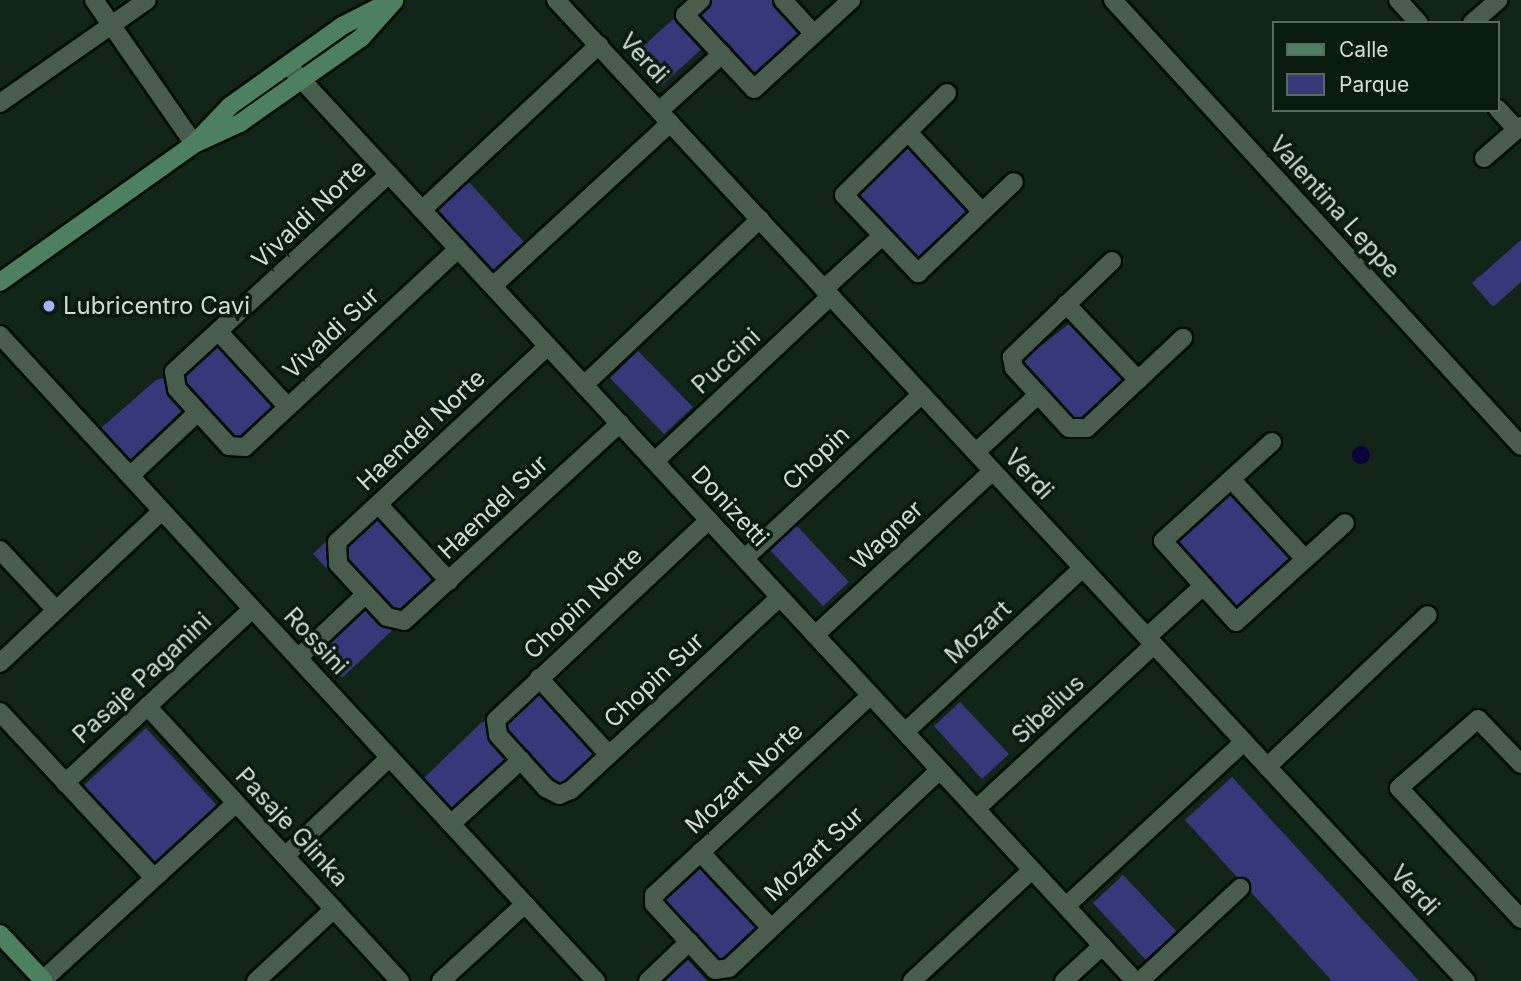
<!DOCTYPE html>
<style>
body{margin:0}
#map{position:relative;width:1521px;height:981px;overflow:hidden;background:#112518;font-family:Inter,sans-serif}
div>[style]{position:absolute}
.green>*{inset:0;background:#363979}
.water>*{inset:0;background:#0c033c}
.round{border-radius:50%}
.roads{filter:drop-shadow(2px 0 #000d04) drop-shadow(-2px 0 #000d04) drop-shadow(0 2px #000d04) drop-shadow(0 -2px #000d04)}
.minor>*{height:18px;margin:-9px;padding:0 9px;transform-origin:9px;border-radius:9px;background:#485d4e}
.secondary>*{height:18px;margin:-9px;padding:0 9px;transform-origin:9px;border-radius:9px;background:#4d8060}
.dots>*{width:19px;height:19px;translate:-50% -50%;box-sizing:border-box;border:4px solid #071b0f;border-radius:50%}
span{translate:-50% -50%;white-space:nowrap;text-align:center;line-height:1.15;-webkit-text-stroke:7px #071b0f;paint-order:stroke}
.street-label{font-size:24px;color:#d1ddd4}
.poi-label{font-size:24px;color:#d1ddd4}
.left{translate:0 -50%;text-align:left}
.legend{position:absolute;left:1272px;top:21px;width:228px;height:91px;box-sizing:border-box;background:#071b0f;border:2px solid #58695e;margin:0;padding:9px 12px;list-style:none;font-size:21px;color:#d1ddd4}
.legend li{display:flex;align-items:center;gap:14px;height:35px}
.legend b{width:35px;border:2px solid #58695e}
</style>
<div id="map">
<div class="green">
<div style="clip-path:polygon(711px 0,774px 0,806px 34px,756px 81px,695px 16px)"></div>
<div style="clip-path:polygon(678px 15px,706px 45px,662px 85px,634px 54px)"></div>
<div style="clip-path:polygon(909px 143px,973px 212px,918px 263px,854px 194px)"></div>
<div style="clip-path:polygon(467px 180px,524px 242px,493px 271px,435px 209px)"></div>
<div style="clip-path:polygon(1521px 240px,1521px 282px,1493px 307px,1472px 283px)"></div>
<div style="clip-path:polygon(1070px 323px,1124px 381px,1082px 424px,1073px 423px,1024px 369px,1024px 359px)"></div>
<div style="clip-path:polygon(214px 340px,277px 405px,239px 447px,197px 403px,132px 464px,100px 429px,156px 380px,181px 373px)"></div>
<div style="clip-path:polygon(638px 351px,693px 407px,664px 434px,610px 378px)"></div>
<div style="clip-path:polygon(1231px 490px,1293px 561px,1237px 610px,1175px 539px)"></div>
<div style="clip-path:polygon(364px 505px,440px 585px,342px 678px,303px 637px,350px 593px,313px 554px)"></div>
<div style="clip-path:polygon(797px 526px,849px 582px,823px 606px,770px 550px)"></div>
<div style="clip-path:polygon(536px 689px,602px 755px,565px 788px,553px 787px,520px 752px,453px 816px,423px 779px,482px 722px,502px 720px)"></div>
<div style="clip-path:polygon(960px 702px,1009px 754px,982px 779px,934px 726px)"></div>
<div style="clip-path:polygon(146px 728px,221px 810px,156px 869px,81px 788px)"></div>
<div style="clip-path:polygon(1232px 777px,1419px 981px,1332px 981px,1185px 820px)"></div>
<div style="clip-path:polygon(701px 864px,760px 926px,719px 962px,660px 900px)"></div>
<div style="clip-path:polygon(1123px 875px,1177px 932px,1146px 960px,1093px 903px)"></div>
<div style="clip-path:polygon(688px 960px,707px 981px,664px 981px)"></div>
</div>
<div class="water">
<div class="round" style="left:1352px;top:446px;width:18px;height:18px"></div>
</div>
<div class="roads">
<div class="minor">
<div style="left:94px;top:0;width:175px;rotate:55.2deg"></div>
<div style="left:556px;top:0;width:1338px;rotate:47.15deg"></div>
<div style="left:701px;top:0;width:22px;rotate:137deg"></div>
<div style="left:685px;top:15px;width:101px;rotate:47deg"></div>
<div style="left:754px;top:89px;width:132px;rotate:-42.5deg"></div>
<div style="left:783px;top:0;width:46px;rotate:47.6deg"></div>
<div style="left:1113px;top:0;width:604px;rotate:47.55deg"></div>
<div style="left:1398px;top:0;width:31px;rotate:48deg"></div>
<div style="left:1472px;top:23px;width:35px;rotate:-41deg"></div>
<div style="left:288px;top:65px;width:1248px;rotate:47.24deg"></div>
<div style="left:947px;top:93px;width:145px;rotate:135.3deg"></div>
<div style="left:844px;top:195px;width:108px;rotate:46.5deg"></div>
<div style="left:918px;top:273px;width:132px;rotate:-43.5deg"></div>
<div style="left:0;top:103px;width:179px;rotate:-35deg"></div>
<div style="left:1498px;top:109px;width:28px;rotate:48deg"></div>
<div style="left:659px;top:111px;width:85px;rotate:-42.1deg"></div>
<div style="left:908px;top:132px;width:109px;rotate:47.2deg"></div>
<div style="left:1484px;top:158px;width:49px;rotate:-40.9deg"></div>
<div style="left:389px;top:174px;width:292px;rotate:137.4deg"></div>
<div style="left:174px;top:372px;width:17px;rotate:80deg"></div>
<div style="left:177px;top:389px;width:77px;rotate:47.6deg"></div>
<div style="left:229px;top:446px;width:16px;rotate:4deg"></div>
<div style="left:245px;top:447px;width:291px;rotate:-42.9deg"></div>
<div style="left:422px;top:210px;width:242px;rotate:-43deg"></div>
<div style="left:1112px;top:261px;width:139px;rotate:136.2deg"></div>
<div style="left:1012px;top:357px;width:11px;rotate:80deg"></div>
<div style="left:1014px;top:368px;width:81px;rotate:47.5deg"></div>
<div style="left:1069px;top:428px;width:18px"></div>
<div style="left:1087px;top:428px;width:132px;rotate:-43.2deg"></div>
<div style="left:493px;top:286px;width:241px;rotate:-42.6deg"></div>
<div style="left:824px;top:289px;width:79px;rotate:-42.4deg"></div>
<div style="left:1066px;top:304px;width:105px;rotate:46.5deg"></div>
<div style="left:218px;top:331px;width:103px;rotate:47.4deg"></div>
<div style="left:0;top:335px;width:879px;rotate:47.31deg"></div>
<div style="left:548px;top:346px;width:288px;rotate:137.1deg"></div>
<div style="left:337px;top:542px;width:22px;rotate:87deg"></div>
<div style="left:338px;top:564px;width:72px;rotate:47.2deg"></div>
<div style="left:387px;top:617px;width:17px;rotate:13deg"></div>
<div style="left:404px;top:621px;width:293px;rotate:-42.5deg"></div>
<div style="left:584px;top:385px;width:242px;rotate:-43.3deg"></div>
<div style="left:1272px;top:442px;width:147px;rotate:137.8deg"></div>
<div style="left:1163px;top:541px;width:109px;rotate:48deg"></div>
<div style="left:1236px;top:622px;width:147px;rotate:-42.2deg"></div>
<div style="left:976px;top:452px;width:84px;rotate:-42.6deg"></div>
<div style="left:655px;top:461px;width:241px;rotate:-43.2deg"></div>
<div style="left:130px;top:476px;width:93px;rotate:-43.3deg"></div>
<div style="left:1231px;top:479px;width:109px;rotate:47.2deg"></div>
<div style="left:378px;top:504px;width:105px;rotate:47.3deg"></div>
<div style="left:709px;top:520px;width:292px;rotate:136.8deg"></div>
<div style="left:496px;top:720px;width:15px;rotate:82deg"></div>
<div style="left:498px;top:735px;width:72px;rotate:47.8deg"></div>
<div style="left:546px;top:788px;width:15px;rotate:28deg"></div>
<div style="left:559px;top:795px;width:13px;rotate:-23deg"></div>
<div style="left:571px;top:790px;width:284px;rotate:-42.7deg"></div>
<div style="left:0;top:550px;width:82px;rotate:47deg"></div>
<div style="left:745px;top:558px;width:241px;rotate:-42.8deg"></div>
<div style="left:815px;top:635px;width:242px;rotate:-42.7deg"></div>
<div style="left:1147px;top:637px;width:76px;rotate:-42.3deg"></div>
<div style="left:298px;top:658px;width:93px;rotate:-43.3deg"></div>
<div style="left:0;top:663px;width:222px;rotate:-43.2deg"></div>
<div style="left:539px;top:678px;width:104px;rotate:47.7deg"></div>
<div style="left:871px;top:695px;width:295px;rotate:137.3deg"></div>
<div style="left:654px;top:895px;width:9px;rotate:90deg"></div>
<div style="left:654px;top:904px;width:52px;rotate:47.4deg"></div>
<div style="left:689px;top:942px;width:38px;rotate:47deg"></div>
<div style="left:715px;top:970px;width:14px;rotate:-8deg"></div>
<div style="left:729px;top:968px;width:289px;rotate:-43.2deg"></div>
<div style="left:147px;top:706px;width:374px;rotate:47.4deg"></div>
<div style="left:0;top:712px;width:226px;rotate:47.1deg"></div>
<div style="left:905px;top:732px;width:242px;rotate:-42.7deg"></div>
<div style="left:1521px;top:764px;width:62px;rotate:-133.7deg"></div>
<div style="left:1478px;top:719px;width:105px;rotate:138.9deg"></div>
<div style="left:1399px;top:788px;width:179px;rotate:47deg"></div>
<div style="left:1267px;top:767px;width:221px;rotate:-43.4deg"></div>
<div style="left:65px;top:783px;width:255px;rotate:-42.9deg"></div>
<div style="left:976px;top:809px;width:242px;rotate:-42.7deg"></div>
<div style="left:451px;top:824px;width:95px;rotate:-42.4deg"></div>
<div style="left:700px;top:852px;width:104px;rotate:46.9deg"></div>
<div style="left:285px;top:856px;width:143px;rotate:-43.3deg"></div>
<div style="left:1066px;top:906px;width:242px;rotate:-42.7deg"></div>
<div style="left:43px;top:980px;width:262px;rotate:-42.5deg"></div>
<div style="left:256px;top:981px;width:106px;rotate:-42.7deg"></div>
<div style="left:441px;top:981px;width:114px;rotate:-42.5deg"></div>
<div style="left:648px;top:981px;width:57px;rotate:-43.6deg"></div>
<div style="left:912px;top:981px;width:163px;rotate:-42.8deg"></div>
<div style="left:1064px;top:981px;width:52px;rotate:-42.6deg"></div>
<div style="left:1140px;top:981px;width:137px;rotate:-42.9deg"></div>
</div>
<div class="secondary">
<div style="left:194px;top:144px;width:51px;rotate:-24.5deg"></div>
<div style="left:240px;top:123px;width:148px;rotate:-35.1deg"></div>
<div style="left:361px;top:38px;width:50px;rotate:-48.3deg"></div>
<div style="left:0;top:282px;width:238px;rotate:-35.4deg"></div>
<div style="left:194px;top:144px;width:52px;rotate:-46.5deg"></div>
<div style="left:230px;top:106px;width:138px;rotate:-35.5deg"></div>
<div style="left:342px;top:26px;width:57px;rotate:-27deg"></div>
<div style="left:0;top:934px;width:64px;rotate:46.9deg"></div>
</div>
</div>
<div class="dots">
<div style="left:49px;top:306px;background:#a6b1fc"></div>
</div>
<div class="street-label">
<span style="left:644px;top:58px;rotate:47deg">Verdi</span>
<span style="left:1335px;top:207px;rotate:48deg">Valentina Leppe</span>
<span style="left:309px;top:214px;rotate:-43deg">Vivaldi Norte</span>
<span style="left:331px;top:333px;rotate:-43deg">Vivaldi Sur</span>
<span style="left:726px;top:361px;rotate:-43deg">Puccini</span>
<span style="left:421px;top:430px;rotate:-43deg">Haendel Norte</span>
<span style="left:816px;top:458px;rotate:-43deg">Chopin</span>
<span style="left:1029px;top:474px;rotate:47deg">Verdi</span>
<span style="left:730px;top:506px;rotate:47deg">Donizetti</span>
<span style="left:493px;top:507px;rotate:-43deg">Haendel Sur</span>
<span style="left:887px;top:535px;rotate:-43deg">Wagner</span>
<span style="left:583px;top:603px;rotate:-43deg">Chopin Norte</span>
<span style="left:978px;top:632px;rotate:-43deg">Mozart</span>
<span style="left:316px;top:641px;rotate:47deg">Rossini</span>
<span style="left:142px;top:678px;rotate:-43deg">Pasaje Paganini</span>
<span style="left:654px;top:680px;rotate:-43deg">Chopin Sur</span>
<span style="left:1048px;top:709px;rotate:-43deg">Sibelius</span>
<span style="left:744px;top:778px;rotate:-43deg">Mozart Norte</span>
<span style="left:292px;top:827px;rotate:47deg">Pasaje Glinka</span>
<span style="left:814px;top:854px;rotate:-43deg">Mozart Sur</span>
<span style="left:1415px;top:890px;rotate:47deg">Verdi</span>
</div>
<div class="poi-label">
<span class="left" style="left:63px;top:306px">Lubricentro Cavi</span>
</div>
<ul class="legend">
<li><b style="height:9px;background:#4d8060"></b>Calle</li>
<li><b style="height:19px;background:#363979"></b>Parque</li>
</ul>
</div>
